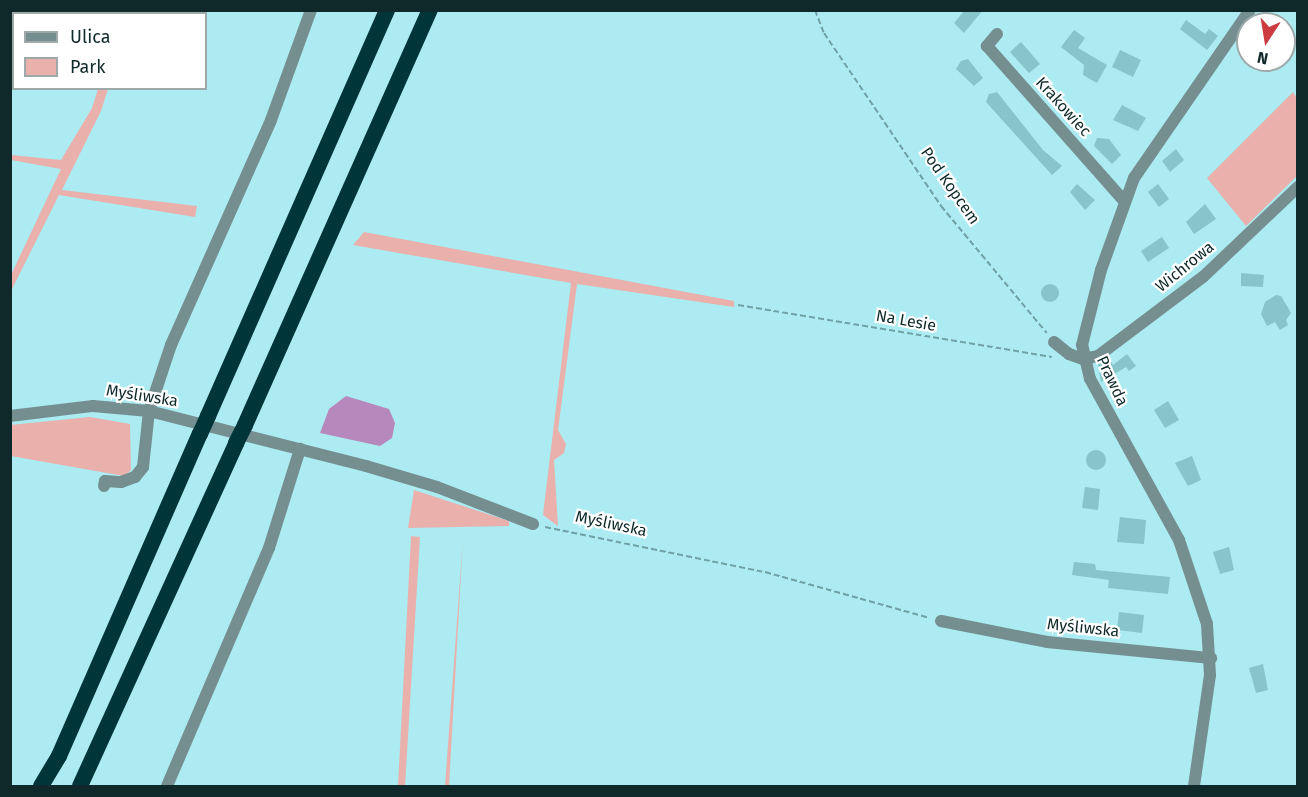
<!DOCTYPE html>
<meta charset="utf-8">
<style>
body{margin:0}
#map{position:relative;width:1308px;height:797px;overflow:hidden;background:#abebf1;font-family:"Fira Sans",sans-serif}
div>[style]{position:absolute}
.green>*{inset:0;background:#e9b0ac}
.water>*{inset:0;background:#b688bb}
.building>*{inset:0;background:#86c5ca}
.round{border-radius:50%}
.path>*{height:2px;margin-top:-1px;transform-origin:0;background:repeating-linear-gradient(90deg,#6fa1a5 0 6px,transparent 0 9px)}
.minor>*{height:12px;margin:-6px;padding:0 6px;transform-origin:6px;border-radius:6px;background:#758f91}
.highway>*{height:16px;margin:-8px;padding:0 8px;transform-origin:8px;border-radius:8px;background:#003539}
.highway-bridge>*{height:16px;margin:-8px;padding:0 8px;transform-origin:8px;border-radius:8px;background:#003539}
span{translate:-50% -50%;white-space:nowrap;text-align:center;line-height:1.15;-webkit-text-stroke:4.5px #fff;paint-order:stroke}
.street-label{font-size:16px;color:#0f292b}
.frame{position:absolute;inset:0;border:12px solid #0f292b;pointer-events:none}
.legend{position:absolute;left:12px;top:12px;width:195px;height:78px;box-sizing:border-box;background:#fff;border:2px solid #9fa9aa;margin:0;padding:8px 10px;list-style:none;font-size:18px;color:#0f292b}
.legend li{display:flex;align-items:center;gap:12px;height:30px}
.legend b{width:30px;border:2px solid #9fa9aa}
.north{position:absolute;left:1236px;top:12px;width:60px;height:60px;box-sizing:border-box;background:#fff;border:2px solid #9fa9aa;border-radius:50%;rotate:192deg;font-size:16px;font-weight:700;line-height:24px;text-align:center;color:#0f292b}
.north::after{content:'';display:block;margin:auto;width:21px;height:27px;background:#cb3b40;clip-path:polygon(50% 0,100% 100%,50% 72%,0 100%)}
</style>
<div id="map">
<div class="green">
<div style="clip-path:polygon(98px 89px,108px 89px,101px 111px,62px 190px,197px 206px,195px 217px,59px 195px,11px 291px,11px 275px,61px 169px,11px 160px,11px 155px,61px 160px,92px 108px)"></div>
<div style="clip-path:polygon(1293px 92px,1297px 98px,1297px 176px,1246px 226px,1207px 178px)"></div>
<div style="clip-path:polygon(364px 232px,734px 301px,734px 307px,577px 284px,558px 430px,566px 444px,564px 453px,554px 460px,558px 526px,543px 515px,571px 283px,353px 245px)"></div>
<div style="clip-path:polygon(90px 417px,130px 424px,131px 470px,124px 476px,11px 456px,10px 425px)"></div>
<div style="clip-path:polygon(414px 490px,509px 521px,509px 526px,408px 528px)"></div>
<div style="clip-path:polygon(411px 536px,420px 537px,405px 786px,398px 786px)"></div>
<div style="clip-path:polygon(463px 538px,449px 786px,445px 786px)"></div>
</div>
<div class="water">
<div style="clip-path:polygon(346px 396px,389px 409px,395px 423px,392px 438px,380px 446px,320px 433px,329px 409px)"></div>
</div>
<div class="building">
<div style="clip-path:polygon(965px 10px,983px 10px,964px 33px,954px 23px)"></div>
<div style="clip-path:polygon(1186px 20px,1205px 34px,1209px 29px,1218px 36px,1207px 50px,1180px 29px)"></div>
<div style="clip-path:polygon(1074px 30px,1085px 38px,1078px 48px,1107px 65px,1097px 83px,1083px 75px,1084px 65px,1061px 47px)"></div>
<div style="clip-path:polygon(1021px 42px,1040px 64px,1029px 73px,1010px 52px)"></div>
<div style="clip-path:polygon(1120px 50px,1141px 60px,1133px 77px,1112px 67px)"></div>
<div style="clip-path:polygon(968px 59px,983px 78px,974px 86px,956px 69px,961px 61px)"></div>
<div style="clip-path:polygon(997px 92px,1043px 150px,1062px 166px,1052px 175px,986px 102px,989px 94px)"></div>
<div style="clip-path:polygon(1122px 105px,1146px 118px,1138px 131px,1113px 120px)"></div>
<div style="clip-path:polygon(1097px 138px,1109px 139px,1121px 155px,1112px 164px,1094px 146px)"></div>
<div style="clip-path:polygon(1176px 149px,1184px 160px,1170px 172px,1162px 161px)"></div>
<div style="clip-path:polygon(1077px 184px,1095px 200px,1085px 210px,1070px 192px)"></div>
<div style="clip-path:polygon(1158px 184px,1169px 199px,1159px 207px,1148px 192px)"></div>
<div style="clip-path:polygon(1205px 204px,1216px 219px,1194px 234px,1186px 222px)"></div>
<div style="clip-path:polygon(1162px 237px,1169px 248px,1148px 262px,1141px 251px)"></div>
<div style="clip-path:polygon(1241px 273px,1264px 275px,1263px 287px,1241px 286px)"></div>
<div class="round" style="left:1041px;top:284px;width:18px;height:18px"></div>
<div style="clip-path:polygon(1276px 295px,1281px 296px,1291px 313px,1286px 320px,1288px 325px,1280px 330px,1275px 322px,1267px 326px,1261px 314px,1265px 302px)"></div>
<div style="clip-path:polygon(1127px 354px,1136px 366px,1129px 371px,1126px 367px,1101px 382px,1098px 364px,1109px 358px,1113px 365px)"></div>
<div style="clip-path:polygon(1168px 401px,1179px 420px,1165px 428px,1154px 410px)"></div>
<div class="round" style="left:1086px;top:450px;width:20px;height:20px"></div>
<div style="clip-path:polygon(1192px 456px,1201px 480px,1188px 486px,1175px 463px)"></div>
<div style="clip-path:polygon(1085px 487px,1100px 489px,1098px 510px,1082px 508px)"></div>
<div style="clip-path:polygon(1120px 517px,1146px 520px,1144px 544px,1117px 542px)"></div>
<div style="clip-path:polygon(1229px 547px,1234px 570px,1220px 574px,1213px 552px)"></div>
<div style="clip-path:polygon(1074px 562px,1095px 564px,1096px 570px,1170px 577px,1168px 594px,1108px 588px,1109px 580px,1072px 575px)"></div>
<div style="clip-path:polygon(1119px 612px,1144px 615px,1142px 633px,1117px 630px)"></div>
<div style="clip-path:polygon(1263px 664px,1268px 690px,1256px 693px,1249px 668px)"></div>
</div>
<div class="path">
<div style="left:815px;top:10px;width:25px;rotate:69deg"></div>
<div style="left:824px;top:33px;width:209px;rotate:55.9deg"></div>
<div style="left:941px;top:206px;width:165px;rotate:50.2deg"></div>
<div style="left:738px;top:305px;width:318px;rotate:9.4deg"></div>
<div style="left:545px;top:527px;width:225px;rotate:11.6deg"></div>
<div style="left:765px;top:572px;width:171px;rotate:15.6deg"></div>
</div>
<div class="minor">
<div style="left:997px;top:34px;width:16px;rotate:130deg"></div>
<div style="left:987px;top:46px;width:207px;rotate:48.5deg"></div>
<div style="left:1054px;top:342px;width:19px;rotate:39deg"></div>
<div style="left:1069px;top:354px;width:15px;rotate:20deg"></div>
<div style="left:1083px;top:359px;width:15px;rotate:-11deg"></div>
<div style="left:1098px;top:356px;width:131px;rotate:-37deg"></div>
<div style="left:1203px;top:277px;width:131px;rotate:-43.5deg"></div>
<div style="left:10px;top:416px;width:84px;rotate:-6.9deg"></div>
<div style="left:93px;top:406px;width:56px;rotate:5.1deg"></div>
<div style="left:149px;top:411px;width:224px;rotate:14.2deg"></div>
<div style="left:366px;top:466px;width:74px;rotate:16.5deg"></div>
<div style="left:437px;top:487px;width:103px;rotate:21.1deg"></div>
<div style="left:104px;top:486px;width:5px;rotate:-79deg"></div>
<div style="left:105px;top:481px;width:16px;rotate:4deg"></div>
<div style="left:121px;top:482px;width:15px;rotate:-20deg"></div>
<div style="left:135px;top:477px;width:13px;rotate:-51deg"></div>
<div style="left:143px;top:467px;width:56px;rotate:-83.9deg"></div>
<div style="left:149px;top:411px;width:70px;rotate:-71.6deg"></div>
<div style="left:171px;top:345px;width:246px;rotate:-66deg"></div>
<div style="left:271px;top:120px;width:117px;rotate:-70deg"></div>
<div style="left:941px;top:621px;width:108px;rotate:11.2deg"></div>
<div style="left:1047px;top:642px;width:165px;rotate:5.6deg"></div>
<div style="left:167px;top:786px;width:259px;rotate:-66.8deg"></div>
<div style="left:269px;top:548px;width:104px;rotate:-72.6deg"></div>
<div style="left:1194px;top:786px;width:112px;rotate:-81.8deg"></div>
<div style="left:1210px;top:675px;width:51px;rotate:-93.4deg"></div>
<div style="left:1207px;top:624px;width:89px;rotate:-108.4deg"></div>
<div style="left:1179px;top:540px;width:184px;rotate:-118.9deg"></div>
<div style="left:1090px;top:379px;width:35px;rotate:-103deg"></div>
<div style="left:1082px;top:345px;width:77px;rotate:-75.8deg"></div>
<div style="left:1101px;top:270px;width:98px;rotate:-70.3deg"></div>
<div style="left:1134px;top:178px;width:204px;rotate:-55.4deg"></div>
</div>
<div class="highway">
<div style="left:208px;top:416px;width:444px;rotate:-66.2deg"></div>
<div style="left:245px;top:425px;width:454px;rotate:-66deg"></div>
<div style="left:41px;top:786px;width:35px;rotate:-59deg"></div>
<div style="left:59px;top:756px;width:352px;rotate:-66.4deg"></div>
<div style="left:80px;top:786px;width:377px;rotate:-65.5deg"></div>
</div>
<div class="highway-bridge">
<div style="left:200px;top:434px;width:20px;rotate:-66deg"></div>
<div style="left:236px;top:443px;width:20px;rotate:-63deg"></div>
</div>
<div class="street-label">
<span style="left:1063px;top:107px;rotate:48deg">Krakowiec</span>
<span style="left:950px;top:186px;rotate:55deg">Pod Kopcem</span>
<span style="left:1185px;top:267px;rotate:-39deg">Wichrowa</span>
<span style="left:906px;top:321px;rotate:10deg">Na Lesie</span>
<span style="left:1112px;top:381px;rotate:65deg">Prawda</span>
<span style="left:142px;top:396px;rotate:9deg">Myśliwska</span>
<span style="left:611px;top:524px;rotate:12deg">Myśliwska</span>
<span style="left:1083px;top:628px;rotate:6deg">Myśliwska</span>
</div>
<div class="frame"></div>
<ul class="legend">
<li><b style="height:8px;background:#758f91"></b>Ulica</li>
<li><b style="height:16px;background:#e9b0ac"></b>Park</li>
</ul>
<div class="north">N</div>
</div>
